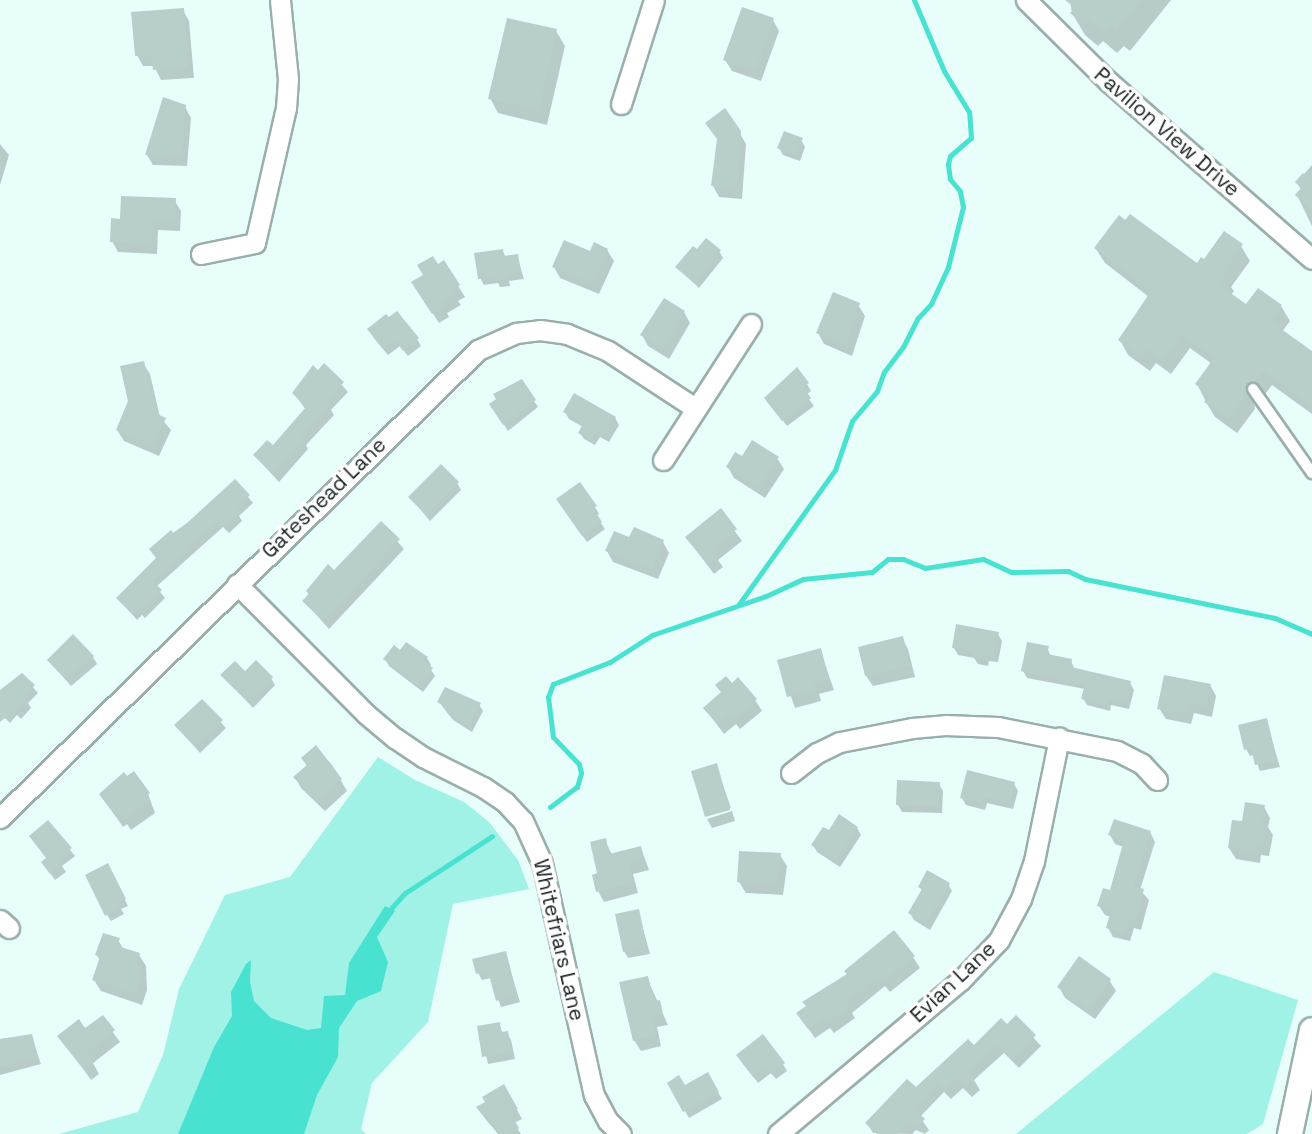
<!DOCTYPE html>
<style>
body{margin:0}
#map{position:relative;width:1312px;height:1134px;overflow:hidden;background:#e8fefa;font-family:"Space Grotesk",sans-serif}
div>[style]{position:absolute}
.green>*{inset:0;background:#9ff2e5}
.water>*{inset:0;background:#49e2d0}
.shadow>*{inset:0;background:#0003}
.stream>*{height:5px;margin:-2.5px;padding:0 2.5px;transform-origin:2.5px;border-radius:2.5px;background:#49e2d0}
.building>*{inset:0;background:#b8ceca}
.roads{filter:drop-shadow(2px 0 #9aafab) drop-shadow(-2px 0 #9aafab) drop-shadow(0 2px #9aafab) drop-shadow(0 -2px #9aafab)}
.service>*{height:10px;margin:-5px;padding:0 5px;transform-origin:5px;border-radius:5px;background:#fff}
.minor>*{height:19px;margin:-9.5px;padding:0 9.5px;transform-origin:9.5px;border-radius:9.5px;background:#fff}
.tertiary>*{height:24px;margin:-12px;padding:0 12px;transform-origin:12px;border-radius:12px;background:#fff}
span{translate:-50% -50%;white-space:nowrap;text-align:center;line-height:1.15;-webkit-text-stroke:7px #fff;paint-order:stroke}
.street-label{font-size:21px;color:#1a2221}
</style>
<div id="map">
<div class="green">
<div style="clip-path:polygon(378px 757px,415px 780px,464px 802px,489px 822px,518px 860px,529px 889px,453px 904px,428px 1022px,372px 1083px,361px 1129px,366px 1134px,59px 1134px,138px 1112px,163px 1055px,179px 989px,225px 895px,290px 877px)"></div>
<div style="clip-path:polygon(1214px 972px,1298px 1000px,1263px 1124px,1247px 1134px,1016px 1134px)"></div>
</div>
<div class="water">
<div style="clip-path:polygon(385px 906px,395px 911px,377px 937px,388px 962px,381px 991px,357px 1001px,339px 1028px,338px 1057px,317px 1095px,304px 1134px,178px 1134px,214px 1047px,232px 1016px,231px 992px,246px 964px,251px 960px,250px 982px,254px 1001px,271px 1018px,307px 1030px,321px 1028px,324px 996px,345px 995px,349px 963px)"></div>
</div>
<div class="shadow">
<div style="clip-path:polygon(1070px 0,1171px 0,1130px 51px,1124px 46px,1117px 53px,1103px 41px,1098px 46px,1085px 35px,1072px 13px)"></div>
<div style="clip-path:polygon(183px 10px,189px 21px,194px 78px,161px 80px,154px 66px,143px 66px,137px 55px)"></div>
<div style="clip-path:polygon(773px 20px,779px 31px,761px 81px,732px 71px,725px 60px)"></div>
<div style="clip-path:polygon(556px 31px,565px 46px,547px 125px,498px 113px,490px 98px)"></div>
<div style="clip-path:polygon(185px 107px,191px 118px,187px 166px,153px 165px,147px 155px)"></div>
<div style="clip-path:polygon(739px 132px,746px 144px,742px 199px,719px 197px,713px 186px,718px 141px)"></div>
<div style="clip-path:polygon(801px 140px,805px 147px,800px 161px,783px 155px,779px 148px)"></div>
<div style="clip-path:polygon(0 144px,9px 155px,0 185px)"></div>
<div style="clip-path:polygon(1312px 165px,1312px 226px,1297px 195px,1301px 190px,1297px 182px)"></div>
<div style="clip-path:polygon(174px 200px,181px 211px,180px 231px,158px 230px,157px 254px,118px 252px,112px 241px,121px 221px)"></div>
<div style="clip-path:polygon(1241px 246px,1250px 261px,1231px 287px,1234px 291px,1231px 295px,1247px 307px,1281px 306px,1290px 321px,1282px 332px,1312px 353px,1312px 414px,1272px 385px,1263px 397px,1254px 400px,1255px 409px,1237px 433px,1215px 417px,1206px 402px,1197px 384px,1212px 364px,1190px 348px,1171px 374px,1156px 363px,1150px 371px,1128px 355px,1120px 340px,1149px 297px,1105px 263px,1096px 249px,1197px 266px)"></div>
<div style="clip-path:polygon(607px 250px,614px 261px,599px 294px,560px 278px,554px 267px)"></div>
<div style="clip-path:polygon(502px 251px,506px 257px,517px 256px,524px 279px,509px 281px,510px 286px,500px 287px,498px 283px,484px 285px,480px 278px)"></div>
<div style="clip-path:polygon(697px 251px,719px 251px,723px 258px,699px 288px,677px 267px)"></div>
<div style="clip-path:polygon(444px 263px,465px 297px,458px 301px,461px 305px,447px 313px,449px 317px,439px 323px,420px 293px,437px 267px)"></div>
<div style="clip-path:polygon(858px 305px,865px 316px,852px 356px,824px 344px,818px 333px)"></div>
<div style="clip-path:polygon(684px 312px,690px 323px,669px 359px,648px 346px,642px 335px)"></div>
<div style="clip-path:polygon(373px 337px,417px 339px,421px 346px,408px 356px,400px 346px,388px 355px)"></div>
<div style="clip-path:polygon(143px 363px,150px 374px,160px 417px,171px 430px,159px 456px,124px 441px,117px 430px)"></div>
<div style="clip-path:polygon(324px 365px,348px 392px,331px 410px,334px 415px,306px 445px,308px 449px,279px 482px,255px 456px,273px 447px,306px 410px,294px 393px)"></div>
<div style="clip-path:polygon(807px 384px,811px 391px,806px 395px,814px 406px,787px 426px,771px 405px)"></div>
<div style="clip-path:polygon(534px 401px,538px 407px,508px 431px,491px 404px)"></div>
<div style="clip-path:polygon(565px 412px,615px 418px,619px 425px,609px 442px,600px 437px,595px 445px,584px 439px,580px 433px,583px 427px,569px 419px)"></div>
<div style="clip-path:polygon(777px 458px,784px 469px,765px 498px,734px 478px,728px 467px)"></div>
<div style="clip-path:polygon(235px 481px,253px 503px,239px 516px,242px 521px,229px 533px,223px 527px,156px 587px,165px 598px,145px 618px,142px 615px,137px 620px,118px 598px,158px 559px,173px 536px)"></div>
<div style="clip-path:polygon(457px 483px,461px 490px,430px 521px,410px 497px)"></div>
<div style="clip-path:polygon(562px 506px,595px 507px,599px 514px,596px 516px,605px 529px,587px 542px)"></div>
<div style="clip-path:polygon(720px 511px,742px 541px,718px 560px,723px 567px,714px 574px,687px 538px)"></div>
<div style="clip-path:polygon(381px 523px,404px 549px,329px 629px,304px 601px,317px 579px,334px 572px)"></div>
<div style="clip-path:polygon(630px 540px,663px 542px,669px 553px,658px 579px,613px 562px,607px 551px)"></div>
<div style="clip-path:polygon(998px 634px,1002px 641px,998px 662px,989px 661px,988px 666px,978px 664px,974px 658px,958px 655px,954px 648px)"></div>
<div style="clip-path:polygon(902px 638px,908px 649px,915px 677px,873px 686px,866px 676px)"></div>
<div style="clip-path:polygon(1047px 647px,1051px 657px,1071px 661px,1075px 670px,1130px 683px,1134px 690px,1129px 709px,1111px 705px,1110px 711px,1087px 705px,1083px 698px,1085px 689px,1027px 678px,1023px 671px)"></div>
<div style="clip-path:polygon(820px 650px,834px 690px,819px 694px,821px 701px,795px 708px,779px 662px)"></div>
<div style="clip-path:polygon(400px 652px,427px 658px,431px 665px,429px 667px,435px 676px,423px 692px,389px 666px,385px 659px)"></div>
<div style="clip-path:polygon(93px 657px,97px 664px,71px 686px,49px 660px)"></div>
<div style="clip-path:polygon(245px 673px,271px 678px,275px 685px,253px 708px,223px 676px)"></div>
<div style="clip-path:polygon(22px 675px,38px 693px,28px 703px,31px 708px,21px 719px,17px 715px,10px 723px,0 713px,0 692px)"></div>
<div style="clip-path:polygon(732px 685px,755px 700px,762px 711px,740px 729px,736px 724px,724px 734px,705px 709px)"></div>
<div style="clip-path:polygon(1210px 685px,1216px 696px,1212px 717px,1194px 713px,1191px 724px,1166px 719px,1159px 708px)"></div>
<div style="clip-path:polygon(202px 701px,226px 728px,200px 753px,177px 726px)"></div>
<div style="clip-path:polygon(439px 702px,479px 704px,483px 711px,472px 732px,453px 720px)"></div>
<div style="clip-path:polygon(1266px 720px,1280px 767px,1260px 771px,1254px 755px,1250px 756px,1246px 749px)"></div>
<div style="clip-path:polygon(316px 747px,332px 765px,347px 791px,325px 811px,301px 788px,295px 777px,307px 766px,303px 759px)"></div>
<div style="clip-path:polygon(716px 765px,731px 808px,706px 815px)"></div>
<div style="clip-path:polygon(939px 784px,943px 791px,942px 813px,902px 812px,898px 805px)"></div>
<div style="clip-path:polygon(1014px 784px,1018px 791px,1013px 809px,987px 803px,985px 810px,966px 805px,962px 798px)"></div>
<div style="clip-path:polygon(148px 794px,155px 813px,131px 830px,127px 824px,123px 827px,108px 805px)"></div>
<div style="clip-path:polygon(1264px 807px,1270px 818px,1268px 827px,1273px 835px,1269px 856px,1261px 855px,1260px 863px,1236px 859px,1229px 848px)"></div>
<div style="clip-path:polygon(732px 811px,735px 821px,712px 828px,707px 819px)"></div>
<div style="clip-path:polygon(48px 823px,75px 856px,62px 866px,66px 872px,55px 880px,47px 869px)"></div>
<div style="clip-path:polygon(857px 828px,861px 835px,840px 867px,817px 852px,813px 845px,829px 832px)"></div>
<div style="clip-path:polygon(1150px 832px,1155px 842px,1140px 890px,1149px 900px,1141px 930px,1134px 928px,1130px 941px,1113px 937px,1108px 928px,1111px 917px,1105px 915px,1099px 906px,1111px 892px,1124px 847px,1115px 844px,1110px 835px)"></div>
<div style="clip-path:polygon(605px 840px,612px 855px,641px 848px,649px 870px,633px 874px,638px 893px,604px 902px,598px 891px)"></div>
<div style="clip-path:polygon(780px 855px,787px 866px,783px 895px,746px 893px,739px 882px)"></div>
<div style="clip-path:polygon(111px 872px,128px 906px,121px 909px,124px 914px,111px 921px,107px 915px)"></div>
<div style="clip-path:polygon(948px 884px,952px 891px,930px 930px,914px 920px,910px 913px,922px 892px,920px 887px)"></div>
<div style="clip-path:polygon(638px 910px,650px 954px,628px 958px,624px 951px)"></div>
<div style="clip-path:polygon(118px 940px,124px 950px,139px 955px,146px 966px,147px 990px,142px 1005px,101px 991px,94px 980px,100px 961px,97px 955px)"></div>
<div style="clip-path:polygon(505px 953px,520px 1002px,501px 1007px,491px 978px,482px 980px,478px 973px)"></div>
<div style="clip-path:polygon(913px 957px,920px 968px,890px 992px,885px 986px,852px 1013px,855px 1018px,834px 1033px,830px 1028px,815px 1038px,805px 1024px,808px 1007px)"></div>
<div style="clip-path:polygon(647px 978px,668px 1025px,657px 1027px,661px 1046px,641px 1051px,634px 1040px)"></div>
<div style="clip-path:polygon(1109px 980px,1116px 991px,1095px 1019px,1065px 998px,1059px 987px)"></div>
<div style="clip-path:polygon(102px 1017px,120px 1042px,93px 1063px,99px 1074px,91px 1080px,60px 1036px,85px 1031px)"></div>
<div style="clip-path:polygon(1016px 1018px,1041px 1046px,1019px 1068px,1004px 1053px,974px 1080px,980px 1090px,972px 1097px,963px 1088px,951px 1099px,944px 1092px,920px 1117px,929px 1130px,925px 1134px,916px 1130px,912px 1134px,873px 1133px,867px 1123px)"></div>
<div style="clip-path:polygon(499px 1024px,503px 1034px,507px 1033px,511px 1040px,515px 1059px,488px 1064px,479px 1027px)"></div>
<div style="clip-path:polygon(31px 1036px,41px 1064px,0 1075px,0 1039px)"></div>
<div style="clip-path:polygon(742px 1062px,783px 1064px,787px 1071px,776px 1079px,771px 1073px,758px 1083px)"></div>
<div style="clip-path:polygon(708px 1075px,722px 1099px,689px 1118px,669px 1083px,684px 1088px)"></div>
<div style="clip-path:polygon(504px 1086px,522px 1119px,514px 1123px,521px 1134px,498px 1134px,484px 1117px)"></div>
</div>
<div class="stream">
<div style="left:739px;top:604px;width:165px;rotate:-54.4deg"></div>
<div style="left:835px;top:470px;width:52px;rotate:-70.9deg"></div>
<div style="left:852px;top:421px;width:39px;rotate:-50deg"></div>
<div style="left:877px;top:391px;width:20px;rotate:-70deg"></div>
<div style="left:884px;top:372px;width:31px;rotate:-53deg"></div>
<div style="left:903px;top:347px;width:31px;rotate:-63deg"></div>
<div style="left:917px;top:319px;width:21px;rotate:-47deg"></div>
<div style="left:931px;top:304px;width:41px;rotate:-65.3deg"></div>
<div style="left:948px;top:267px;width:62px;rotate:-76deg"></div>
<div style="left:963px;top:207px;width:16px;rotate:-101deg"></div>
<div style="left:960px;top:191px;width:16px;rotate:-130deg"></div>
<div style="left:950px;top:179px;width:15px;rotate:-98deg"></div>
<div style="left:948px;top:164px;width:8px;rotate:-76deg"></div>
<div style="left:950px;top:156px;width:28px;rotate:-41deg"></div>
<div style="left:971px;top:138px;width:26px;rotate:-94deg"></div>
<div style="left:969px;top:112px;width:48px;rotate:-121.4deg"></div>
<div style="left:944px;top:71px;width:77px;rotate:-112.9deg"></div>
<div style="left:550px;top:807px;width:34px;rotate:-37deg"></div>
<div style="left:577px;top:787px;width:15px;rotate:-74deg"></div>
<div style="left:581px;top:773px;width:9px;rotate:-103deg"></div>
<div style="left:579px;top:764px;width:37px;rotate:-134deg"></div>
<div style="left:553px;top:737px;width:40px;rotate:-97.1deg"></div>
<div style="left:548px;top:697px;width:14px;rotate:-69deg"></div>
<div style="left:553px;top:684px;width:61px;rotate:-21.1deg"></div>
<div style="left:610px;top:662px;width:50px;rotate:-32.7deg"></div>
<div style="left:652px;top:635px;width:120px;rotate:-18.9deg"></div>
<div style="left:766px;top:596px;width:41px;rotate:-24.7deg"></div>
<div style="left:803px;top:579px;width:69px;rotate:-5.8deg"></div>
<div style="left:872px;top:572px;width:21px;rotate:-39deg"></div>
<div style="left:888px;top:559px;width:15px"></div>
<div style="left:903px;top:559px;width:24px;rotate:22deg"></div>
<div style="left:925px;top:568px;width:59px;rotate:-8.8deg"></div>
<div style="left:983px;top:559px;width:31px;rotate:25deg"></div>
<div style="left:1011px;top:572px;width:57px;rotate:-1deg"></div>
<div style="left:1068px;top:571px;width:19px;rotate:25deg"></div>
<div style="left:1085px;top:579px;width:194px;rotate:11.6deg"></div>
<div style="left:1275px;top:618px;width:40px;rotate:23.4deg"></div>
<div style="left:386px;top:914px;width:28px;rotate:-48deg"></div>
<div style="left:405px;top:893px;width:104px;rotate:-33.2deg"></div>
</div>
<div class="building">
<div style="clip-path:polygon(1065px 0,1141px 0,1116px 30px,1110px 25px,1104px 33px,1089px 20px,1084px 25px,1070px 13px,1075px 8px)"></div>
<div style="clip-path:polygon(742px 7px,774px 18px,755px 71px,723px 60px)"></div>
<div style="clip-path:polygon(184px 8px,189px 67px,153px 70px,151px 55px,135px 56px,131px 12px)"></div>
<div style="clip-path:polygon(507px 18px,557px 29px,539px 110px,488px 99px)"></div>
<div style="clip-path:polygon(163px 97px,186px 105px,182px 156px,145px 155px)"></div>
<div style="clip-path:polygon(725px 108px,741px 131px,737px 189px,711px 186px,717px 139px,705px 123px)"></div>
<div style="clip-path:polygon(784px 131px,803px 138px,796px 155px,777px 148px)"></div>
<div style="clip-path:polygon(1303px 173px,1309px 178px,1312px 174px,1312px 211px,1295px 195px,1301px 188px,1295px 182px)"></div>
<div style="clip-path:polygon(121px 196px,176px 198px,175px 221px,153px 220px,152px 244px,110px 242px,111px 218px,120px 219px)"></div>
<div style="clip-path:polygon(1130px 214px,1197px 263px,1201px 257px,1204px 259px,1224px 231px,1243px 244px,1223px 272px,1226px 275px,1219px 285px,1246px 304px,1258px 288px,1282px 305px,1270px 321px,1312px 351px,1312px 407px,1263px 371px,1255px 382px,1247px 385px,1247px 393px,1228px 419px,1204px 402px,1210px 395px,1195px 384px,1214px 358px,1181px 334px,1162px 361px,1147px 349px,1141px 357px,1118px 340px,1151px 291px,1094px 248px,1119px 215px,1125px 220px)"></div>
<div style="clip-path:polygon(706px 238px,721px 250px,694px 283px,675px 267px,693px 246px,697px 249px)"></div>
<div style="clip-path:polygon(564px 240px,590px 251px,594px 242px,608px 249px,593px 284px,552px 267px)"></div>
<div style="clip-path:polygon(503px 249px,504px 256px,518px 254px,521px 272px,507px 274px,507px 279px,495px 281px,494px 277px,478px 279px,474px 253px)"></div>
<div style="clip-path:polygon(433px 256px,438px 264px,444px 260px,460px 285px,454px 290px,456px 293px,442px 301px,445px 305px,432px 314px,411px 282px,423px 275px,417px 265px)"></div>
<div style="clip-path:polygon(833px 292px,860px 303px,846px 346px,816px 333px)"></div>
<div style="clip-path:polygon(664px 298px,685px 311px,663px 349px,640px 335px)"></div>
<div style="clip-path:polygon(397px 311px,419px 338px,403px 351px,395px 340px,383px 349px,367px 329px,386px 314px,389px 317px)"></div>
<div style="clip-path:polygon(144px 361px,157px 414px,166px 418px,153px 446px,116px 430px,128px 401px,120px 366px)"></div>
<div style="clip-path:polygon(324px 363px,344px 382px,326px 401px,330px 405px,301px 435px,304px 439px,273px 474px,253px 455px,267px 440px,273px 445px,306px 407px,292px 393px,313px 365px,318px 370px)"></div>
<div style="clip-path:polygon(797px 367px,809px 383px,803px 387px,811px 398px,782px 421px,764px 398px)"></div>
<div style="clip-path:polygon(522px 379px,536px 400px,503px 425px,489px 404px,496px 399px,493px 394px)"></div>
<div style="clip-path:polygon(574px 393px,616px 417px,605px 436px,596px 431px,591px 440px,578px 433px,583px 424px,563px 412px)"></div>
<div style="clip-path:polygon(752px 440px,779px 457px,759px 488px,726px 467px,735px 452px,742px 456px)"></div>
<div style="clip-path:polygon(441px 464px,459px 482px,426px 515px,408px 497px)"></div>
<div style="clip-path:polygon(235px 479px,250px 495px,236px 509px,240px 513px,224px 527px,218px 521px,187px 547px,189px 550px,152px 581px,162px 590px,140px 612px,137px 609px,132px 614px,116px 598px,156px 558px,149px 549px,171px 530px,173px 533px,187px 523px)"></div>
<div style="clip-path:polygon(580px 482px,597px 506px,593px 508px,602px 522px,582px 536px,556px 499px)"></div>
<div style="clip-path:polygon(721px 508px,737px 529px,713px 549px,718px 555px,707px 564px,685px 537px)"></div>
<div style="clip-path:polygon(381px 521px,400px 539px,323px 621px,302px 601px,309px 594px,306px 591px,328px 564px,334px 570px)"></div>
<div style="clip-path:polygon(634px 527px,664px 540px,652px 569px,605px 551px,614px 531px,629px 537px)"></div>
<div style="clip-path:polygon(956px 624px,999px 632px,994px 656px,986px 655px,985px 659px,972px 657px,973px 652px,952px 648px)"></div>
<div style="clip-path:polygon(73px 634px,94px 656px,66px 680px,47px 660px)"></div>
<div style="clip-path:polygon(903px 636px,910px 666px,865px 676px,858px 647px)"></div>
<div style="clip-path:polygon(406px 642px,428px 657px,424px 661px,433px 668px,418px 686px,383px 659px,394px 645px,400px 650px)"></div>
<div style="clip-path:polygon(1027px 642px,1049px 646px,1047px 654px,1072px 659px,1071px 667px,1131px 681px,1126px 703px,1108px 699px,1106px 705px,1081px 699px,1085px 684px,1021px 671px)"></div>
<div style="clip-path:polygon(821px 648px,829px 679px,814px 683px,816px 690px,787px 697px,777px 660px)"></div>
<div style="clip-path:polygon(256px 660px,273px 677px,248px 702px,220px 675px,235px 661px,245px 671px)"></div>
<div style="clip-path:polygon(22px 673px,35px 685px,24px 696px,28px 700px,0 722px,0 690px)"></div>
<div style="clip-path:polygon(1164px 675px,1211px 684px,1206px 707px,1188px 703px,1186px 714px,1157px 709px)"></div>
<div style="clip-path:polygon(726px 676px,732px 683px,738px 677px,757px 699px,733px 719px,729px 714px,717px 724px,703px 708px,721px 692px,715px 685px)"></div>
<div style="clip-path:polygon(445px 687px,481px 703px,468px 726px,447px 713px,449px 709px,437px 702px)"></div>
<div style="clip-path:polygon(202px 699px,223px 720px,195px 747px,174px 725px)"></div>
<div style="clip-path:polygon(1267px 718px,1277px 760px,1255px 765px,1251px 748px,1244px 750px,1238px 725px)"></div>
<div style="clip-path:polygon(316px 745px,342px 779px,317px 801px,293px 777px,307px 765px,301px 758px)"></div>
<div style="clip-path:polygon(717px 763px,730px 810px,705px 817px,691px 771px)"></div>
<div style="clip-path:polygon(967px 770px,1015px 782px,1010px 803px,984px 797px,982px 803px,960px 798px)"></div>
<div style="clip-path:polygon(134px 771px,150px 793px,146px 796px,150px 801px,124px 820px,120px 814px,116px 817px,99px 794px,124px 772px,127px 776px)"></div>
<div style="clip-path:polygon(897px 780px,940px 782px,939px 807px,896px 805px)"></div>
<div style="clip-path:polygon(1245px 802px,1265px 805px,1262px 821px,1267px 822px,1263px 846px,1256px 845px,1254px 853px,1228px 848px,1232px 820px,1242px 821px)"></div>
<div style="clip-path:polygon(839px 814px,858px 827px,835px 861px,811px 845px,823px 827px,829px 830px)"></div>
<div style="clip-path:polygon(1114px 819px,1151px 831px,1133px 886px,1144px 889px,1136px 921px,1129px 920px,1125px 933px,1106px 928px,1111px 910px,1097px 906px,1103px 888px,1110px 890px,1124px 840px,1108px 835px)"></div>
<div style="clip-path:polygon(48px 820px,72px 848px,59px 859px,63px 864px,50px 874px,41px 862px,46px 858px,29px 836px)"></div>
<div style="clip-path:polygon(606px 838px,609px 854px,641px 846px,644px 859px,628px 863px,633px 882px,596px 892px,592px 875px,597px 873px,590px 842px)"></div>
<div style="clip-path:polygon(739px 851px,781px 853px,777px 885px,737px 882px)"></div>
<div style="clip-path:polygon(108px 863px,126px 899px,119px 902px,122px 907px,105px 916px,85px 875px)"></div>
<div style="clip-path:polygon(927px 870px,950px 883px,926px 924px,908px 913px,922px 889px,918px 887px)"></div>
<div style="clip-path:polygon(639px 909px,647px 947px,623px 952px,615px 914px)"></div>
<div style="clip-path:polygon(894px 930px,915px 956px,882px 982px,878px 977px,847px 1002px,850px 1006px,827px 1023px,823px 1018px,808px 1029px,796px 1013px,806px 1006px,802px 1002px,847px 974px,844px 971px)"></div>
<div style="clip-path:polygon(103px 933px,120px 938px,117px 946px,140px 953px,137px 965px,142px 967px,139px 977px,142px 978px,136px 994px,92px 980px,100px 957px,95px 955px)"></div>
<div style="clip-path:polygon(506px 951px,517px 995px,496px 1001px,488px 971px,476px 974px,472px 959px)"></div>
<div style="clip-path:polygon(1079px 956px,1111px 979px,1088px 1010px,1057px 987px)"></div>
<div style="clip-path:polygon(648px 976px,654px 1001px,660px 1000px,663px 1014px,652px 1016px,656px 1035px,633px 1041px,619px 982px)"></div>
<div style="clip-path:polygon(103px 1015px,115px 1030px,87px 1052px,95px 1062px,84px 1070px,57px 1036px,79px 1019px,85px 1028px)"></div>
<div style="clip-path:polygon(1016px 1015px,1036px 1035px,1012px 1059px,997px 1044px,968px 1071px,975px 1079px,965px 1088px,957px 1079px,944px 1090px,938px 1083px,914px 1109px,925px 1119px,916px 1128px,909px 1122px,898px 1134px,877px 1134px,865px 1123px,907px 1079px,916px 1087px,968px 1039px,974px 1045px,1001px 1018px,1007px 1024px)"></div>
<div style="clip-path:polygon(500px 1022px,501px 1032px,508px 1031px,512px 1052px,482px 1057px,477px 1026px)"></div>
<div style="clip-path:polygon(32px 1034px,38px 1057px,0 1067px,0 1039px)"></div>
<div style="clip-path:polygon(763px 1034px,785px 1063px,771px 1074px,766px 1067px,753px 1077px,736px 1055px)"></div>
<div style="clip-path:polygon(708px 1072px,719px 1092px,683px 1112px,667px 1083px,679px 1075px,685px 1085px)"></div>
<div style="clip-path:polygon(504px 1084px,518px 1109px,510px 1113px,519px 1128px,509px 1134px,501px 1134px,495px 1124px,491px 1126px,476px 1107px,485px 1102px,482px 1097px)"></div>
</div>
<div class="roads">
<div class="service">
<div style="left:1253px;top:389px;width:103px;rotate:54.9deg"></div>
</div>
<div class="minor">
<div style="left:1026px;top:0;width:117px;rotate:44.7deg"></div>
<div style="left:1109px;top:82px;width:269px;rotate:41.1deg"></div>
<div style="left:621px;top:104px;width:109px;rotate:-72.4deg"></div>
<div style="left:201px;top:254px;width:55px;rotate:-11.5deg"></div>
<div style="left:255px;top:243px;width:139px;rotate:-77.1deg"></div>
<div style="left:286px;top:108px;width:29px;rotate:-86deg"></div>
<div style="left:288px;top:79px;width:79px;rotate:-95.8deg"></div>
<div style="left:663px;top:460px;width:162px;rotate:-57.1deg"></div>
<div style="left:237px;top:584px;width:183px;rotate:45.2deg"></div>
<div style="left:366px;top:714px;width:38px;rotate:40deg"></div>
<div style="left:395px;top:738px;width:34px;rotate:34deg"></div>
<div style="left:423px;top:757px;width:67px;rotate:26.6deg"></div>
<div style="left:483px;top:787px;width:27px;rotate:34deg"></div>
<div style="left:505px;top:802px;width:26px;rotate:47deg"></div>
<div style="left:523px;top:821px;width:46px;rotate:65.7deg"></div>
<div style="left:542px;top:863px;width:238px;rotate:77.4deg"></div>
<div style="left:594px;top:1095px;width:30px;rotate:62deg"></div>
<div style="left:608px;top:1121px;width:18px;rotate:45deg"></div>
<div style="left:791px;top:773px;width:33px;rotate:-38deg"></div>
<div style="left:817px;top:753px;width:25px;rotate:-26deg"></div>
<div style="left:840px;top:742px;width:73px;rotate:-11deg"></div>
<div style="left:912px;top:728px;width:33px;rotate:-5deg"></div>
<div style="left:945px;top:725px;width:53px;rotate:2.2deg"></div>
<div style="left:998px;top:727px;width:121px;rotate:11.4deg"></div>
<div style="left:1117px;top:751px;width:28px;rotate:27deg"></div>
<div style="left:1142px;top:764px;width:22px;rotate:47deg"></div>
<div style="left:0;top:818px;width:669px;rotate:-44.39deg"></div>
<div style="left:478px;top:350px;width:42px;rotate:-24.1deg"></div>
<div style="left:516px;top:333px;width:24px;rotate:-7deg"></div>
<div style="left:540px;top:330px;width:27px;rotate:8deg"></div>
<div style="left:567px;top:334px;width:44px;rotate:22.5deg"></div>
<div style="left:608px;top:351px;width:104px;rotate:33.2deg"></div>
<div style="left:0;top:920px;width:12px;rotate:42deg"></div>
<div style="left:778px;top:1134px;width:238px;rotate:-40.1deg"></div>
<div style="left:960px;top:981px;width:57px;rotate:-46.4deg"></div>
<div style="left:999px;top:940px;width:47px;rotate:-61.8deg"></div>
<div style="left:1021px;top:899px;width:40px;rotate:-71.1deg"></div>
<div style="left:1034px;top:861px;width:126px;rotate:-78.5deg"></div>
</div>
<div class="tertiary">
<div style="left:1290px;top:1134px;width:106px;rotate:-78.1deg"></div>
</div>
</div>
<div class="street-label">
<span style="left:1167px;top:132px;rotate:41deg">Pavilion View Drive</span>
<span style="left:324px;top:498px;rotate:-44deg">Gateshead Lane</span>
<span style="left:559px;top:940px;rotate:77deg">Whitefriars Lane</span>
<span style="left:953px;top:982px;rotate:-43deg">Evian Lane</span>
</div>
</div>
